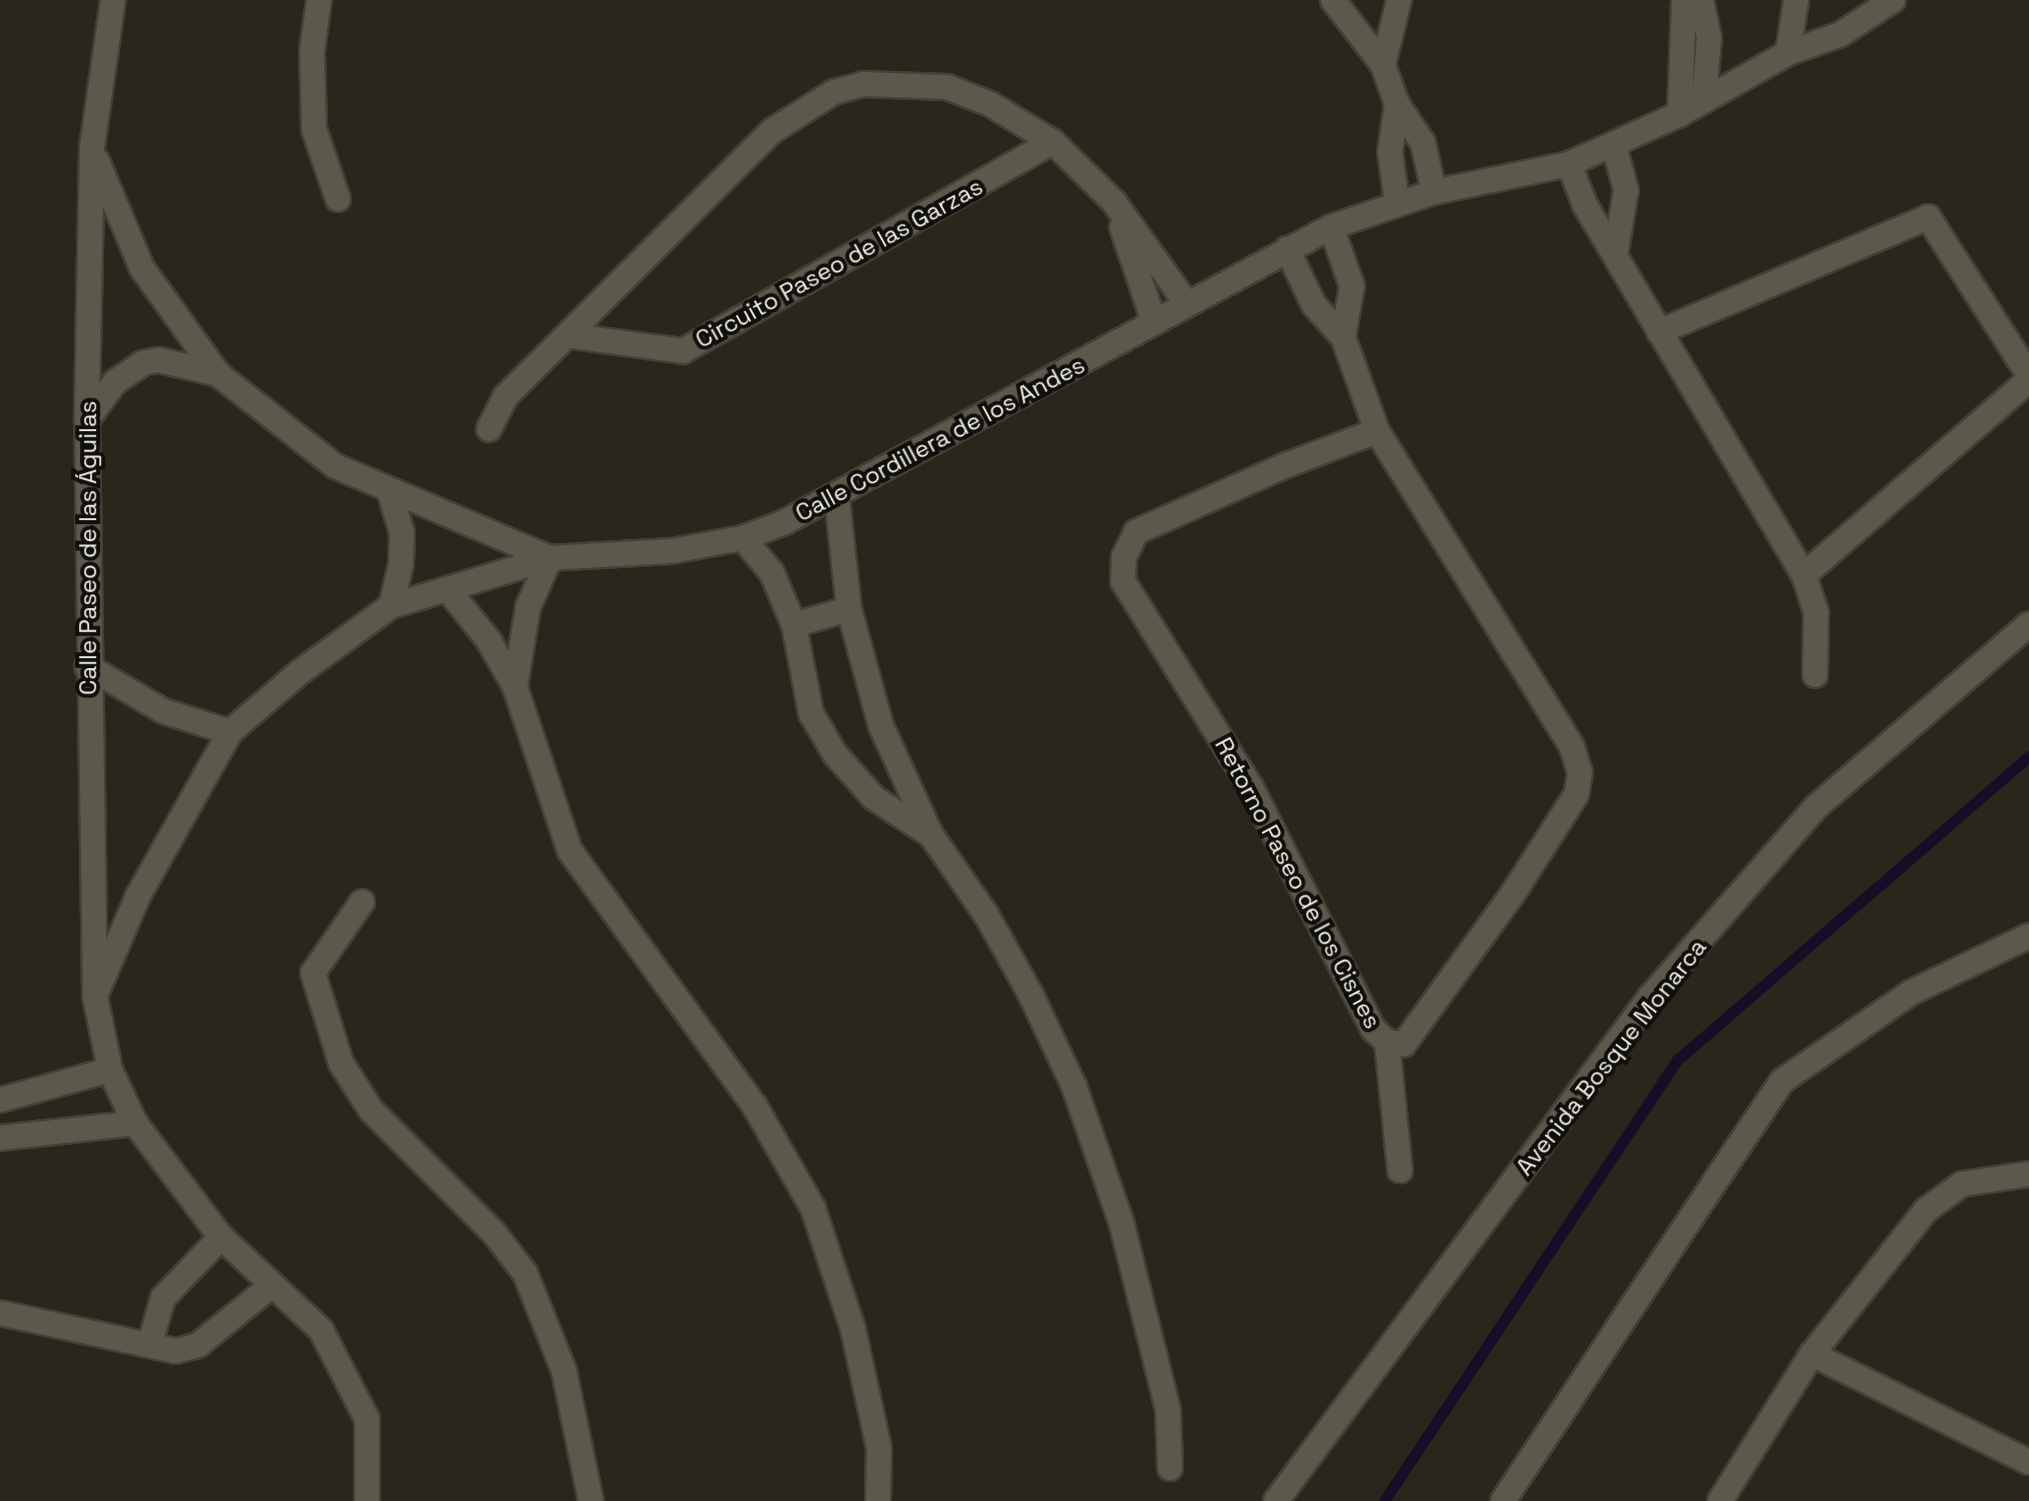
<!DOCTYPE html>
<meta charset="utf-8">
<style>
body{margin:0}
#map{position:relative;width:2029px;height:1501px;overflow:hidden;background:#29261c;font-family:"Space Grotesk",sans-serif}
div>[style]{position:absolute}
.stream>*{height:11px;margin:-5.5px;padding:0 5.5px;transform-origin:5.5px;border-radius:5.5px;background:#140e27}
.roads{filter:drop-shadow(2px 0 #434038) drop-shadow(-2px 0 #434038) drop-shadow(0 2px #434038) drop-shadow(0 -2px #434038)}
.street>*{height:24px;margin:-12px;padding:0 12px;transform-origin:12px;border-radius:12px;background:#5b584c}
.secondary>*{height:24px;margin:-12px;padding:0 12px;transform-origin:12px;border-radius:12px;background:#5b584c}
span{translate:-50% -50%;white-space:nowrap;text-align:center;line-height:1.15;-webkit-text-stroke:8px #110f0b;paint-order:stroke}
.street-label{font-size:24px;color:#f0eee7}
</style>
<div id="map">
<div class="stream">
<div style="left:1384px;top:1501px;width:529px;rotate:-56.4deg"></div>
<div style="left:1677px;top:1060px;width:465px;rotate:-40.8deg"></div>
</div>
<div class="roads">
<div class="street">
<div style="left:319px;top:0;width:51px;rotate:97.8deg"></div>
<div style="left:312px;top:51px;width:78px;rotate:88.5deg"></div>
<div style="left:314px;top:129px;width:74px;rotate:71.1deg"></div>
<div style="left:1333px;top:0;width:82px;rotate:52.4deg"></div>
<div style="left:1383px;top:65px;width:41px;rotate:70.3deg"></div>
<div style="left:1397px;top:104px;width:47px;rotate:56.3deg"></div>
<div style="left:1423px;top:143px;width:50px;rotate:77.3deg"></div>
<div style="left:1701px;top:0;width:38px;rotate:78deg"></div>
<div style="left:1709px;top:37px;width:64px;rotate:94.5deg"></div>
<div style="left:1383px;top:65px;width:67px;rotate:-76.2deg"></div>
<div style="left:1680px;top:114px;width:114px;rotate:-88deg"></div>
<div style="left:1614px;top:146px;width:46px;rotate:74.7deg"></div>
<div style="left:1626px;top:190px;width:62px;rotate:99.3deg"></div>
<div style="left:1569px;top:164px;width:44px;rotate:68.7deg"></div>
<div style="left:1585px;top:205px;width:430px;rotate:59.4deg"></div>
<div style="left:1804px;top:575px;width:40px;rotate:72deg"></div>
<div style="left:1816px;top:613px;width:62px;rotate:90.9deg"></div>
<div style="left:1397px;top:202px;width:50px;rotate:-98deg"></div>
<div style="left:1390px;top:152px;width:49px;rotate:-81.7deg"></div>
<div style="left:1122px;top:227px;width:100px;rotate:71.4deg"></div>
<div style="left:1331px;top:227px;width:63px;rotate:70.4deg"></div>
<div style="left:1352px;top:286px;width:52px;rotate:100deg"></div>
<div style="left:1287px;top:249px;width:62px;rotate:64.3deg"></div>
<div style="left:1314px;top:305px;width:43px;rotate:47.8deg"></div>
<div style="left:1343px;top:337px;width:100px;rotate:70.1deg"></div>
<div style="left:1377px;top:431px;width:371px;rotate:58.3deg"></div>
<div style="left:1572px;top:747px;width:27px;rotate:73deg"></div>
<div style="left:1580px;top:773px;width:22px;rotate:100deg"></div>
<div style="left:1576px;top:795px;width:115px;rotate:122.6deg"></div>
<div style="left:1514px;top:892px;width:188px;rotate:125.9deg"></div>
<div style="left:1404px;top:1044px;width:17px;rotate:-173deg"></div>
<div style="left:1387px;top:1042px;width:19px;rotate:-137deg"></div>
<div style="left:1373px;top:1029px;width:272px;rotate:-116.8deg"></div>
<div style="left:1250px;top:786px;width:241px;rotate:-121.8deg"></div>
<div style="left:1123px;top:581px;width:24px;rotate:-88deg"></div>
<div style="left:1124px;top:557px;width:28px;rotate:-64deg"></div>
<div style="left:1136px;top:532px;width:167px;rotate:-24deg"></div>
<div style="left:1289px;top:464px;width:94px;rotate:-20.6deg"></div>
<div style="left:1659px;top:332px;width:293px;rotate:-23.1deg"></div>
<div style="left:1928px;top:217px;width:188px;rotate:57.4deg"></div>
<div style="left:571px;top:336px;width:113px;rotate:7.6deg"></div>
<div style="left:683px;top:351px;width:425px;rotate:-29.5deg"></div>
<div style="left:489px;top:429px;width:36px;rotate:-63deg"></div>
<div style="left:505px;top:397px;width:377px;rotate:-44.9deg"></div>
<div style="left:772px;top:131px;width:73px;rotate:-32.2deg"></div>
<div style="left:834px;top:92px;width:30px;rotate:-15deg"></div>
<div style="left:863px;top:84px;width:84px;rotate:2deg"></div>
<div style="left:947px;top:87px;width:46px;rotate:21.6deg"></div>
<div style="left:990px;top:104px;width:74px;rotate:31.1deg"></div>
<div style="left:1053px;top:142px;width:86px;rotate:44.5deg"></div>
<div style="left:1114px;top:202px;width:125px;rotate:54.4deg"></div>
<div style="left:837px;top:498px;width:112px;rotate:83.8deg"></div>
<div style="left:849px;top:609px;width:121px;rotate:74.7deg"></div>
<div style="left:881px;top:726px;width:120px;rotate:65.4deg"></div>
<div style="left:931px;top:835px;width:98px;rotate:55.3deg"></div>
<div style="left:987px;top:916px;width:90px;rotate:60.9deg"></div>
<div style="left:1031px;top:995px;width:101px;rotate:64.7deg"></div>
<div style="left:1074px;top:1086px;width:147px;rotate:70.9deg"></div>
<div style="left:1122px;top:1225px;width:191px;rotate:76deg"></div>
<div style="left:1168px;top:1410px;width:58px;rotate:88deg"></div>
<div style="left:743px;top:538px;width:45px;rotate:50.4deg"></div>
<div style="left:772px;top:573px;width:56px;rotate:67.1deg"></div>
<div style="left:794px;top:625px;width:90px;rotate:79.1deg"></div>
<div style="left:811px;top:713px;width:48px;rotate:59.7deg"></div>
<div style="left:835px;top:754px;width:59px;rotate:48.4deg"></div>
<div style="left:874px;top:798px;width:68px;rotate:33deg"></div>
<div style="left:1804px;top:575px;width:298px;rotate:-40.9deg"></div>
<div style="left:449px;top:591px;width:64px;rotate:51.3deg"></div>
<div style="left:489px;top:641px;width:53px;rotate:60.5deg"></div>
<div style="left:515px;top:687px;width:173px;rotate:71.5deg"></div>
<div style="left:570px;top:851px;width:314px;rotate:54.1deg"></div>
<div style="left:754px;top:1105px;width:119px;rotate:60.2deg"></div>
<div style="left:813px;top:1208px;width:127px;rotate:71.7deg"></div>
<div style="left:853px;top:1329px;width:122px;rotate:77.7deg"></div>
<div style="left:879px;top:1448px;width:53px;rotate:91.1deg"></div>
<div style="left:794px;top:625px;width:57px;rotate:-16.2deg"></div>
<div style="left:515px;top:687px;width:81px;rotate:-80.8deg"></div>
<div style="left:528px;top:607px;width:54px;rotate:-65.8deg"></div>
<div style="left:362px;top:902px;width:86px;rotate:124.6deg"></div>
<div style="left:313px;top:973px;width:94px;rotate:72.7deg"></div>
<div style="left:341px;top:1063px;width:56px;rotate:57.4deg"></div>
<div style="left:371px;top:1110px;width:174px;rotate:45deg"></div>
<div style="left:494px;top:1233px;width:51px;rotate:52.2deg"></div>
<div style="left:525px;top:1273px;width:105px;rotate:68.3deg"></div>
<div style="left:564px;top:1371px;width:133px;rotate:78.3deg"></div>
<div style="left:1387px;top:1042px;width:129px;rotate:84.2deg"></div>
<div style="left:0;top:1100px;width:114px;rotate:-15.3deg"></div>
<div style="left:0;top:1138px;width:136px;rotate:-6.3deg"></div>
<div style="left:0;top:1313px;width:180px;rotate:12.2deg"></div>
<div style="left:176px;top:1351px;width:23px;rotate:-15deg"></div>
<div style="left:198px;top:1345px;width:94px;rotate:-38.9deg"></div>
<div style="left:150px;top:1343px;width:47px;rotate:-73.9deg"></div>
<div style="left:163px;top:1298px;width:84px;rotate:-46.4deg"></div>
<div style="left:1812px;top:1354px;width:242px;rotate:26.5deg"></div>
<div style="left:1720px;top:1501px;width:173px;rotate:-58deg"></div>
<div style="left:1812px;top:1354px;width:184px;rotate:-51.6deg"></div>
<div style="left:1926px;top:1210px;width:44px;rotate:-35.8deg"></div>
<div style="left:1962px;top:1184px;width:68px;rotate:-8.5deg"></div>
</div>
<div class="secondary">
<div style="left:113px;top:0;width:149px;rotate:98.1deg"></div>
<div style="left:92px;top:148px;width:272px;rotate:91.1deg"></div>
<div style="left:87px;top:420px;width:576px;rotate:89.2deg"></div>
<div style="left:95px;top:996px;width:76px;rotate:78.5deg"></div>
<div style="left:110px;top:1070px;width:59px;rotate:64.7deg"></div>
<div style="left:135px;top:1123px;width:143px;rotate:53deg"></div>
<div style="left:221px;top:1237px;width:137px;rotate:42.9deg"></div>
<div style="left:321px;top:1330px;width:100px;rotate:62.7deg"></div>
<div style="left:367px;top:1419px;width:82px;rotate:90deg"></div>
<div style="left:1788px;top:53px;width:54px;rotate:-81.4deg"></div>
<div style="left:97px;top:161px;width:116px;rotate:67.2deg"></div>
<div style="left:142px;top:268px;width:130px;rotate:54.4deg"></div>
<div style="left:218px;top:374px;width:149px;rotate:38.2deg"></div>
<div style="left:335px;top:466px;width:234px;rotate:23.2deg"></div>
<div style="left:87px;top:420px;width:47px;rotate:-53.6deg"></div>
<div style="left:115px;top:382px;width:34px;rotate:-34deg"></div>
<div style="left:143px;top:363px;width:16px;rotate:-11deg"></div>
<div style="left:159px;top:360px;width:61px;rotate:13.3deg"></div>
<div style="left:390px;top:493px;width:42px;rotate:73.3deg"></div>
<div style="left:402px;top:533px;width:31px;rotate:92deg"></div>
<div style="left:401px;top:564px;width:43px;rotate:103.4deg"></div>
<div style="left:87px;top:666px;width:88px;rotate:30.6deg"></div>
<div style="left:163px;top:711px;width:70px;rotate:17.4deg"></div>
<div style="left:95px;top:996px;width:109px;rotate:-66.7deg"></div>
<div style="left:138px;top:896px;width:188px;rotate:-60.7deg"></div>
<div style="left:230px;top:732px;width:92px;rotate:-40.6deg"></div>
<div style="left:300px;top:672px;width:112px;rotate:-36deg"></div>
<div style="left:391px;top:606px;width:166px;rotate:-16.8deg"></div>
<div style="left:550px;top:558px;width:122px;rotate:-3.3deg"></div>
<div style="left:672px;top:551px;width:72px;rotate:-10.4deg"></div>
<div style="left:743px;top:538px;width:45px;rotate:-20.9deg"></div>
<div style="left:785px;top:522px;width:621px;rotate:-28.38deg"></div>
<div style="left:1331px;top:227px;width:109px;rotate:-18.8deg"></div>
<div style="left:1434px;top:192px;width:138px;rotate:-11.7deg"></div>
<div style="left:1569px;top:164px;width:122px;rotate:-24.2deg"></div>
<div style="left:1680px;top:114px;width:124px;rotate:-29.5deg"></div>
<div style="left:1788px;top:53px;width:56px;rotate:-19.7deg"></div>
<div style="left:1841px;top:34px;width:62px;rotate:-33.2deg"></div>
<div style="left:1276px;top:1501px;width:629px;rotate:-53.4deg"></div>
<div style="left:1651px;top:996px;width:252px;rotate:-48.9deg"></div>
<div style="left:1817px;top:806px;width:279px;rotate:-40.6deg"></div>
<div style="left:1503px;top:1501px;width:504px;rotate:-56.4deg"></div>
<div style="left:1782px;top:1081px;width:158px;rotate:-34.4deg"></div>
<div style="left:1912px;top:992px;width:130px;rotate:-25.6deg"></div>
</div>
</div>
<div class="street-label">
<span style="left:839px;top:263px;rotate:-29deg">Circuito Paseo de las Garzas</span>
<span style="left:940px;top:439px;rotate:-28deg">Calle Cordillera de los Andes</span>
<span style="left:88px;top:548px;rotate:-90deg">Calle Paseo de las Águilas</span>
<span style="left:1298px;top:883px;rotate:62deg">Retorno Paseo de los Cisnes</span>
<span style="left:1611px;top:1057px;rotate:-52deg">Avenida Bosque Monarca</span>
</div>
</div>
